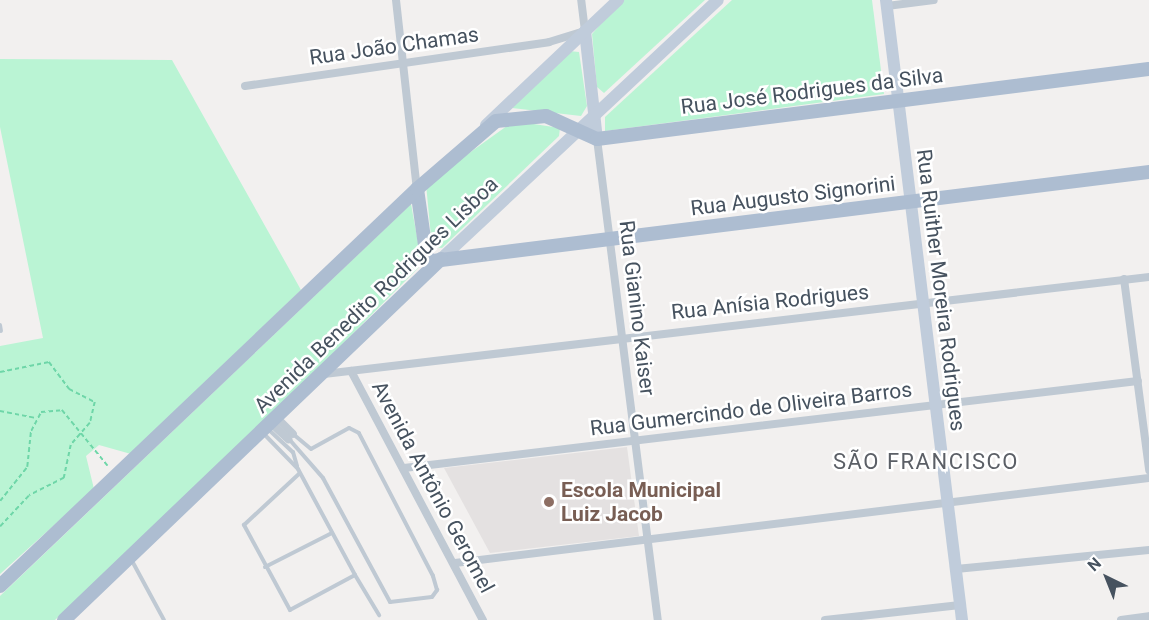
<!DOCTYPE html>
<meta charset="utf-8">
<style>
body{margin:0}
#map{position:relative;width:1149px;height:620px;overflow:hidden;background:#f2f0ef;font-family:Roboto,sans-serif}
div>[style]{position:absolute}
.education>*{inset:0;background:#e4e1e1}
.green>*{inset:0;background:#baf4d4}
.path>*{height:1.5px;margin-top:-0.75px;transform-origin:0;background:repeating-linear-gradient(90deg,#6ed6a8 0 4.5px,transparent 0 7.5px)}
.lane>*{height:4px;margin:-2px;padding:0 2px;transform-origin:2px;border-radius:2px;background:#bfc9d3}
.street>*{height:8px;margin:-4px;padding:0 4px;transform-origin:4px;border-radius:4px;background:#bfc9d3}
.secondary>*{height:12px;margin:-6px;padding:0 6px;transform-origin:6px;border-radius:6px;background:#c0ccdb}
.primary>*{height:14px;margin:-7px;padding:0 7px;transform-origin:7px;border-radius:7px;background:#adbdd1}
.dots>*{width:16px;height:16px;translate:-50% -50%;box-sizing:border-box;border:3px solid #fff;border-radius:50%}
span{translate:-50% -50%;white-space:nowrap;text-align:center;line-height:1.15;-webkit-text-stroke:5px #fff;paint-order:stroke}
.street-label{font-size:21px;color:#46525f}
.education-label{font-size:21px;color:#785e54;font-weight:700}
.left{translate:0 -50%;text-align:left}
.neighbourhood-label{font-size:22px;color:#5b5f66;letter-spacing:1.5px}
.north{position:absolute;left:1077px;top:548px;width:60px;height:60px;-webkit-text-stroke:4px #fff;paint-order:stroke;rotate:317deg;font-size:16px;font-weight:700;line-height:24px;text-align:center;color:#46525f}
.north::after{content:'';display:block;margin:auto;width:21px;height:27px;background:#46525f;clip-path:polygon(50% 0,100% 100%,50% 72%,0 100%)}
</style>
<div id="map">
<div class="education">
<div style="clip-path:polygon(627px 447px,639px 536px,490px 553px,444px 468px)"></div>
</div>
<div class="green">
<div style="clip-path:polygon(622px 0,705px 0,604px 93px,597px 87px,592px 34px)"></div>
<div style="clip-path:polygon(732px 0,872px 0,884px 94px,605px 131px,605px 117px)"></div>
<div style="clip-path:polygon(569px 51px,579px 52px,587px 106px,581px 116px,512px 108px)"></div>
<div style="clip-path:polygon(0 59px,172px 60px,301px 290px,131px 454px,99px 445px,86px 456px,94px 489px,0 574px,0 346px,43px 338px,0 127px)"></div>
<div style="clip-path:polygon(514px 121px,560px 128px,559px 136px,442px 248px,432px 247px,426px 184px)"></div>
<div style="clip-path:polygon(411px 204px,422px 264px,269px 418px,55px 620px,0 620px,0 596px)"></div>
</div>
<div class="path">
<div style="left:0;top:372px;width:50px;rotate:-11.5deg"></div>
<div style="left:49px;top:362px;width:34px;rotate:53deg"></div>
<div style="left:69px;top:389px;width:29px;rotate:27deg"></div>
<div style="left:95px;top:402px;width:22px;rotate:103deg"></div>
<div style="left:90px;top:423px;width:29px;rotate:131deg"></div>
<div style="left:71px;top:445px;width:34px;rotate:102deg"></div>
<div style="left:64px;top:478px;width:39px;rotate:153deg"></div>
<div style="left:29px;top:496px;width:42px;rotate:133.1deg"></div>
<div style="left:0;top:411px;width:36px;rotate:11deg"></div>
<div style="left:0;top:501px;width:43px;rotate:-51.5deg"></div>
<div style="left:27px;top:467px;width:36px;rotate:-84deg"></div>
<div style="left:31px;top:431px;width:21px;rotate:-62deg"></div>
<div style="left:41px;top:412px;width:21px;rotate:-5deg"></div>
<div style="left:62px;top:410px;width:72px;rotate:50.6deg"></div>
</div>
<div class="lane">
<div style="left:0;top:325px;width:6px;rotate:81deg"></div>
<div style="left:268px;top:429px;width:34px;rotate:43deg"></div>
<div style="left:293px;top:452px;width:15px;rotate:74deg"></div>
<div style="left:264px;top:434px;width:49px;rotate:45.8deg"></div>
<div style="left:298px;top:469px;width:120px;rotate:61.7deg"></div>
<div style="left:355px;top:575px;width:74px;rotate:151.7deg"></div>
<div style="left:290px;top:610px;width:97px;rotate:-118.4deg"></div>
<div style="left:244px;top:525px;width:76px;rotate:-42.9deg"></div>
<div style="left:289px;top:439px;width:52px;rotate:48.9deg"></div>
<div style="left:323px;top:478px;width:141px;rotate:61.6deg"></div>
<div style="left:390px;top:602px;width:42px;rotate:-6.8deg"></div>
<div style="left:432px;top:597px;width:9px;rotate:-54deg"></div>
<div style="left:437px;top:590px;width:15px;rotate:-106deg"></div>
<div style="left:433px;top:576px;width:161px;rotate:-117.4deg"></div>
<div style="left:359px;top:433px;width:11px;rotate:-153deg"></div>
<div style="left:349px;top:428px;width:43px;rotate:151.1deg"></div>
<div style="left:311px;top:449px;width:23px;rotate:-140deg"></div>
<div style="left:131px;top:559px;width:69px;rotate:61.6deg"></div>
<div style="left:265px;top:567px;width:75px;rotate:-26.9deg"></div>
<div style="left:355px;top:575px;width:47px;rotate:59deg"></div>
</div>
<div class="street">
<div style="left:396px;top:0;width:190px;rotate:83.7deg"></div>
<div style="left:887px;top:6px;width:47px;rotate:-7.3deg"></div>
<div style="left:245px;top:86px;width:307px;rotate:-8.2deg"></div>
<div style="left:549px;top:42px;width:38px;rotate:-17deg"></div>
<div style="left:585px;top:31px;width:31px;rotate:-97deg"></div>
<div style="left:597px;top:139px;width:485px;rotate:82.8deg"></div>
<div style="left:1124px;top:279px;width:193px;rotate:82.5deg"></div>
<div style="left:351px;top:371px;width:282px;rotate:62.1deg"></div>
<div style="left:324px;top:374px;width:831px;rotate:-6.71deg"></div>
<div style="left:278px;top:419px;width:21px;rotate:45deg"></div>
<div style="left:273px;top:425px;width:21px;rotate:43deg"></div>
<div style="left:404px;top:468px;width:739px;rotate:-6.76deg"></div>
<div style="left:455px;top:563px;width:699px;rotate:-6.98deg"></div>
<div style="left:956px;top:569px;width:194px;rotate:-5.6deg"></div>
<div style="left:825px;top:620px;width:136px;rotate:-6.3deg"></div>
<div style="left:1121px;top:620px;width:28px;rotate:-8deg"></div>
</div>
<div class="secondary">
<div style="left:886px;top:0;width:625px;rotate:83.01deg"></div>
<div style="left:585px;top:31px;width:109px;rotate:83.7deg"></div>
<div style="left:486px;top:125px;width:182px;rotate:-43.4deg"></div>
<div style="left:441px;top:259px;width:379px;rotate:-43.1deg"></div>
</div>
<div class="primary">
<div style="left:417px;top:189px;width:71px;rotate:81.9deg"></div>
<div style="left:427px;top:259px;width:6px;rotate:18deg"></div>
<div style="left:433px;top:261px;width:722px;rotate:-7.09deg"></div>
<div style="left:0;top:586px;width:576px;rotate:-43.59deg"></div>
<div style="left:417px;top:189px;width:104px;rotate:-40.7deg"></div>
<div style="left:496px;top:121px;width:50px;rotate:-5.7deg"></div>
<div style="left:546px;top:116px;width:56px;rotate:24.3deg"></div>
<div style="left:597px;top:139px;width:556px;rotate:-7.23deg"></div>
<div style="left:64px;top:620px;width:522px;rotate:-43.76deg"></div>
</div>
<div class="dots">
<div style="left:549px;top:502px;background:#8d6e63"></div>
</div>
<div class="street-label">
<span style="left:394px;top:46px;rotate:-8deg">Rua João Chamas</span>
<span style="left:812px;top:91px;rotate:-7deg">Rua José Rodrigues da Silva</span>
<span style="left:793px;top:196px;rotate:-7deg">Rua Augusto Signorini</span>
<span style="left:941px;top:290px;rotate:83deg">Rua Ruither Moreira Rodrigues</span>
<span style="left:376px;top:295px;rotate:-44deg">Avenida Benedito Rodrigues Lisboa</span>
<span style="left:770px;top:302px;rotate:-6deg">Rua Anísia Rodrigues</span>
<span style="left:637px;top:308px;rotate:83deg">Rua Gianino Kaiser</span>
<span style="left:751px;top:409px;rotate:-7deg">Rua Gumercindo de Oliveira Barros</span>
<span style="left:433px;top:487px;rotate:62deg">Avenida Antônio Geromel</span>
</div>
<div class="education-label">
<span class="left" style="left:561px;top:502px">Escola Municipal<br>Luiz Jacob</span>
</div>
<div class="neighbourhood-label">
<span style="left:926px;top:462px">SÃO FRANCISCO</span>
</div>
<div class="north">N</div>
</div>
